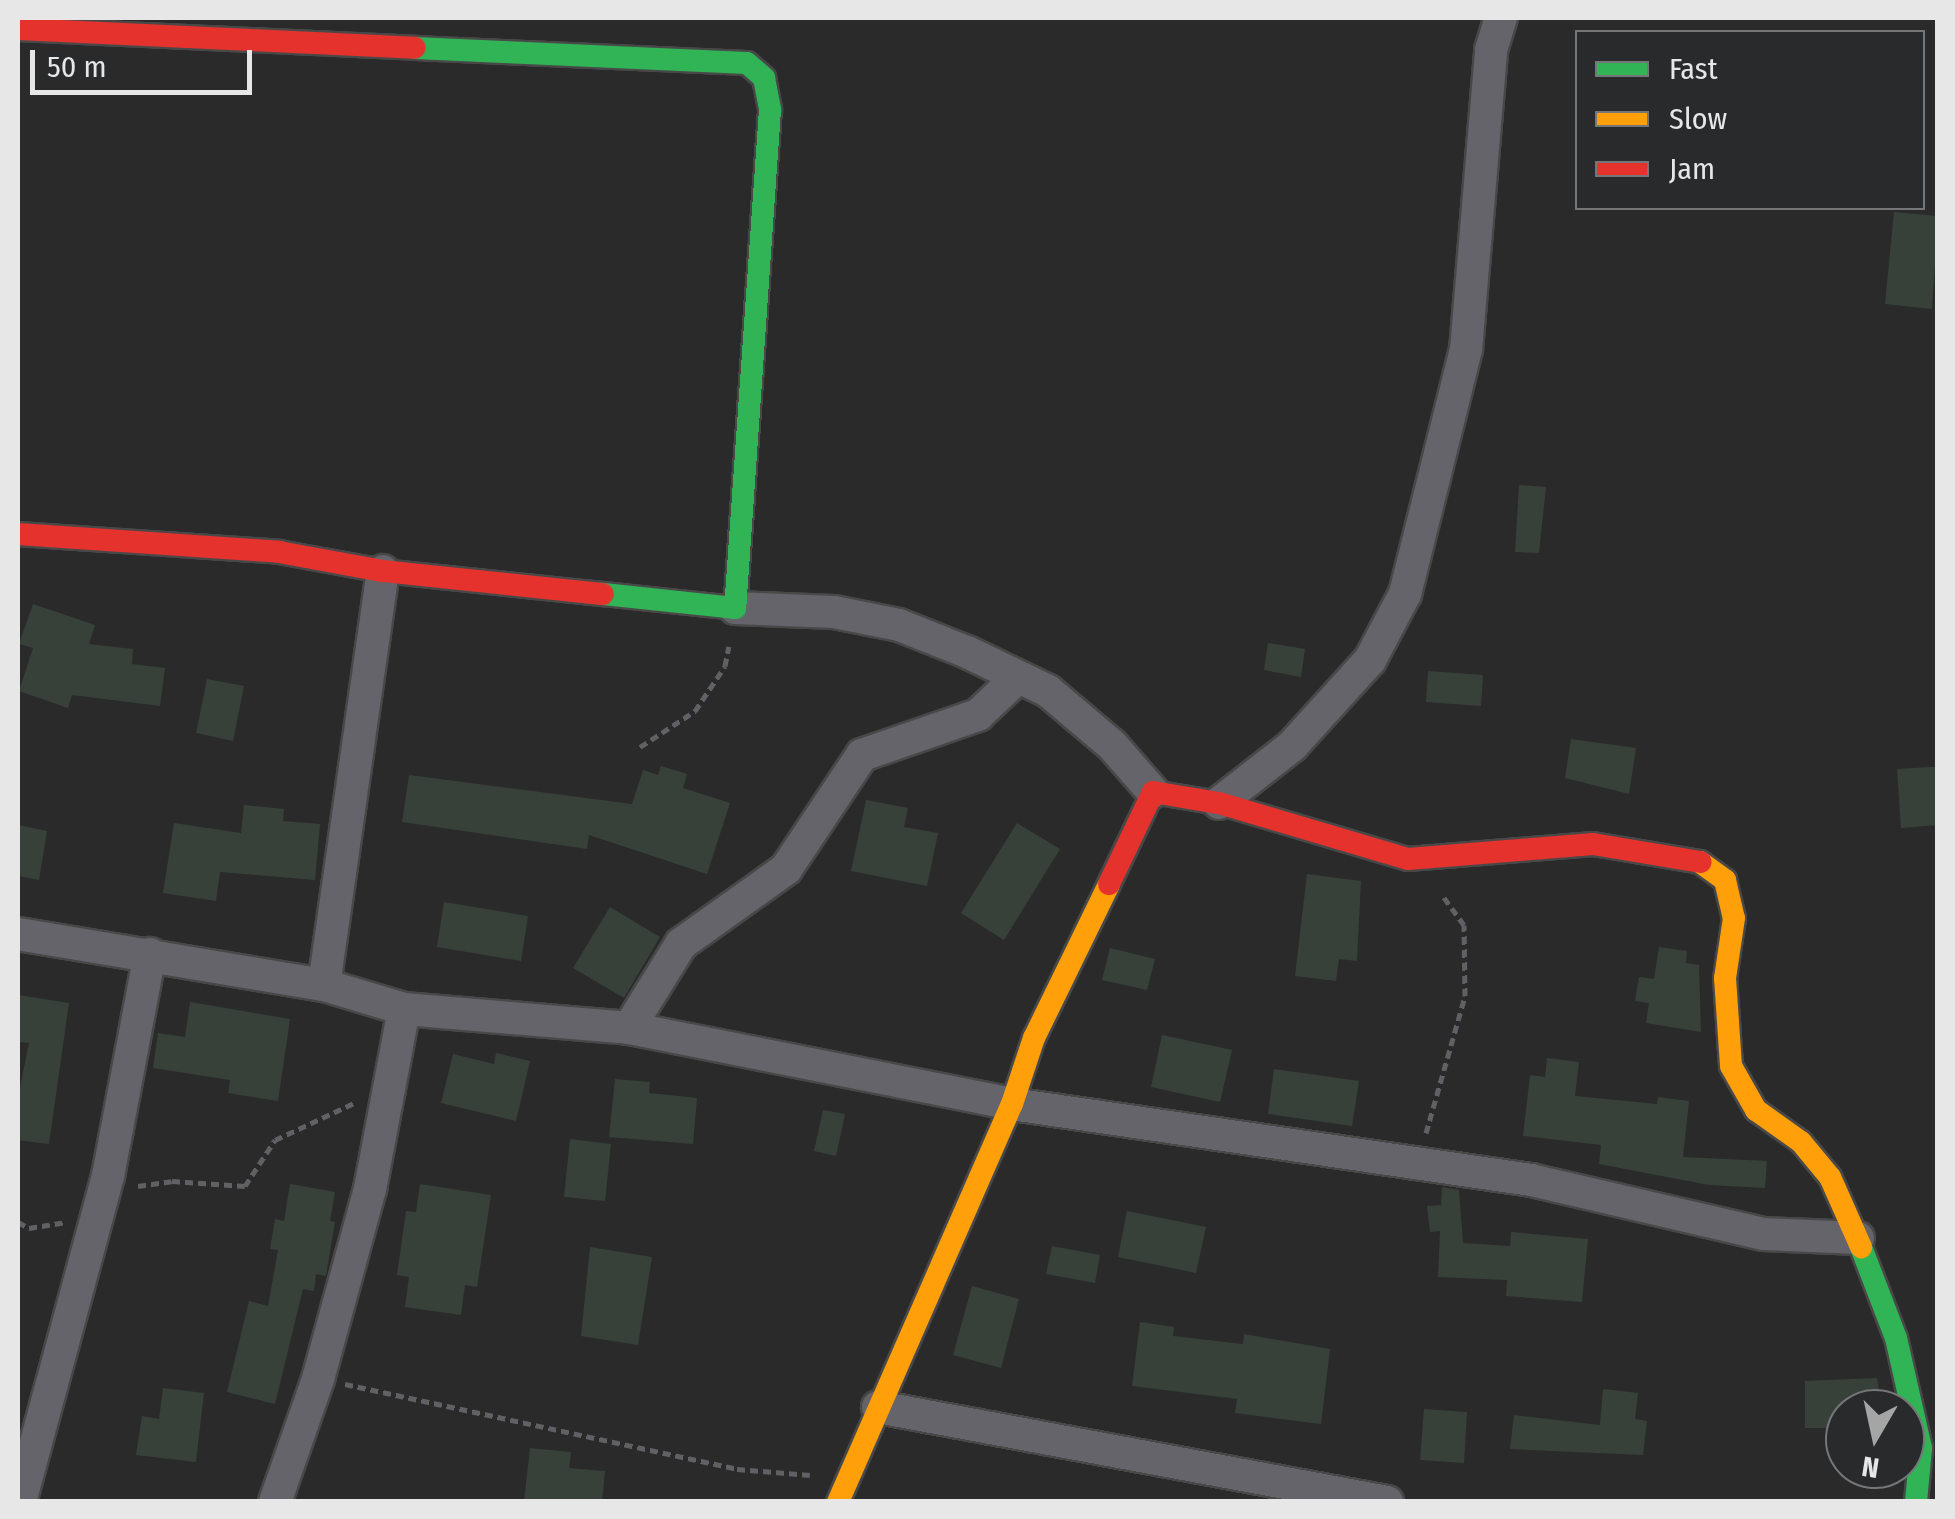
<!DOCTYPE html>
<style>
body{margin:0}
#map{position:relative;width:1955px;height:1519px;overflow:hidden;background:#2a2a2b;font-family:"Fira Sans Condensed",sans-serif}
div>[style]{position:absolute}
.building>*{inset:0;background:#37413a}
.path>*{height:5px;margin-top:-2.5px;transform-origin:0;background:repeating-linear-gradient(90deg,#616165 0 8px,transparent 0 13px)}
.roads{filter:drop-shadow(2px 0 #484849) drop-shadow(-2px 0 #484849) drop-shadow(0 2px #484849) drop-shadow(0 -2px #484849)}
.street>*{height:32px;margin:-16px;padding:0 16px;transform-origin:16px;border-radius:16px;background:#64646a}
.fast>*{height:22px;margin:-11px;padding:0 11px;transform-origin:11px;border-radius:11px;background:#30b455}
.slow>*{height:22px;margin:-11px;padding:0 11px;transform-origin:11px;border-radius:11px;background:#ff9f0a}
.jam>*{height:22px;margin:-11px;padding:0 11px;transform-origin:11px;border-radius:11px;background:#e5322d}
span{translate:-50% -50%;white-space:nowrap;text-align:center;line-height:1.15;-webkit-text-stroke:8px #292a2c;paint-order:stroke}
.frame{position:absolute;inset:0;border:20px solid #e7e7e8;pointer-events:none}
.legend{position:absolute;left:1575px;top:30px;width:350px;height:180px;box-sizing:border-box;background:#292a2c;border:2px solid #757677;margin:0;padding:12px 18px;list-style:none;font-size:30px;color:#e7e7e8}
.legend li{display:flex;align-items:center;gap:20px;height:50px}
.legend b{width:50px;border:2px solid #757677}
.north{position:absolute;left:1825px;top:1389px;width:100px;height:100px;box-sizing:border-box;background:#292a2c;border:2px solid #757677;border-radius:50%;rotate:189deg;font-size:28px;font-weight:700;line-height:40px;text-align:center;color:#e7e7e8}
.north::after{content:'';display:block;margin:auto;width:35px;height:45px;background:#a5a5a6;clip-path:polygon(50% 0,100% 100%,50% 72%,0 100%)}
.scale{position:absolute;left:30px;top:50px;width:222px;height:45px;box-sizing:border-box;border:5px solid #e7e7e8;border-top:0;padding-left:12px;font-size:30px;line-height:35px;white-space:nowrap;color:#e7e7e8;-webkit-text-stroke:8px #292a2c;paint-order:stroke}
</style>
<div id="map">
<div class="building">
<div style="clip-path:polygon(1894px 212px,1938px 216px,1932px 309px,1885px 304px)"></div>
<div style="clip-path:polygon(1519px 485px,1546px 487px,1539px 553px,1515px 552px)"></div>
<div style="clip-path:polygon(33px 604px,95px 625px,89px 644px,133px 649px,132px 664px,165px 668px,160px 706px,72px 695px,68px 708px,19px 691px,33px 648px,19px 644px)"></div>
<div style="clip-path:polygon(1268px 643px,1305px 649px,1301px 677px,1264px 670px)"></div>
<div style="clip-path:polygon(1428px 671px,1483px 675px,1481px 706px,1426px 702px)"></div>
<div style="clip-path:polygon(207px 679px,244px 686px,233px 741px,196px 733px)"></div>
<div style="clip-path:polygon(1571px 739px,1636px 748px,1629px 794px,1565px 778px)"></div>
<div style="clip-path:polygon(661px 766px,687px 774px,683px 788px,730px 803px,707px 874px,589px 835px,587px 849px,402px 822px,409px 775px,632px 804px,643px 770px,658px 775px)"></div>
<div style="clip-path:polygon(1931px 767px,1938px 767px,1938px 825px,1901px 828px,1897px 769px)"></div>
<div style="clip-path:polygon(866px 800px,908px 808px,904px 827px,938px 833px,927px 886px,851px 871px)"></div>
<div style="clip-path:polygon(244px 805px,284px 809px,283px 821px,320px 824px,315px 880px,220px 872px,216px 901px,163px 893px,174px 823px,241px 833px)"></div>
<div style="clip-path:polygon(1017px 823px,1060px 849px,1004px 940px,961px 913px)"></div>
<div style="clip-path:polygon(18px 825px,47px 831px,39px 880px,18px 876px)"></div>
<div style="clip-path:polygon(1307px 874px,1361px 881px,1357px 961px,1339px 959px,1336px 981px,1295px 976px)"></div>
<div style="clip-path:polygon(444px 902px,528px 916px,521px 961px,437px 947px)"></div>
<div style="clip-path:polygon(610px 907px,660px 937px,624px 998px,573px 968px)"></div>
<div style="clip-path:polygon(1659px 947px,1687px 951px,1686px 963px,1699px 965px,1701px 1032px,1646px 1023px,1649px 1003px,1635px 1001px,1639px 977px,1654px 979px)"></div>
<div style="clip-path:polygon(1110px 948px,1155px 959px,1147px 990px,1102px 980px)"></div>
<div style="clip-path:polygon(18px 995px,69px 1003px,49px 1144px,18px 1140px,18px 1097px,29px 1043px,18px 1042px)"></div>
<div style="clip-path:polygon(190px 1002px,290px 1019px,278px 1101px,228px 1093px,230px 1080px,153px 1068px,158px 1033px,185px 1037px)"></div>
<div style="clip-path:polygon(1162px 1035px,1232px 1050px,1220px 1102px,1151px 1087px)"></div>
<div style="clip-path:polygon(496px 1053px,530px 1061px,516px 1121px,441px 1103px,453px 1054px,494px 1064px)"></div>
<div style="clip-path:polygon(1547px 1058px,1579px 1062px,1575px 1096px,1657px 1104px,1658px 1097px,1689px 1101px,1683px 1157px,1767px 1161px,1765px 1188px,1709px 1185px,1599px 1164px,1601px 1145px,1523px 1136px,1530px 1075px,1545px 1077px)"></div>
<div style="clip-path:polygon(1274px 1069px,1359px 1081px,1352px 1126px,1268px 1114px)"></div>
<div style="clip-path:polygon(615px 1079px,650px 1082px,649px 1093px,697px 1098px,693px 1144px,609px 1137px)"></div>
<div style="clip-path:polygon(823px 1110px,845px 1114px,836px 1156px,814px 1151px)"></div>
<div style="clip-path:polygon(570px 1139px,611px 1144px,605px 1201px,564px 1197px)"></div>
<div style="clip-path:polygon(290px 1184px,335px 1192px,330px 1221px,335px 1222px,326px 1276px,316px 1274px,314px 1291px,303px 1289px,275px 1404px,227px 1392px,249px 1301px,268px 1306px,278px 1250px,270px 1249px,275px 1219px,284px 1221px)"></div>
<div style="clip-path:polygon(420px 1184px,491px 1195px,477px 1287px,465px 1285px,461px 1315px,405px 1307px,409px 1277px,397px 1275px,406px 1211px,416px 1212px)"></div>
<div style="clip-path:polygon(1442px 1187px,1459px 1190px,1463px 1243px,1510px 1246px,1511px 1232px,1588px 1239px,1582px 1302px,1506px 1296px,1507px 1280px,1438px 1277px,1440px 1231px,1430px 1232px,1427px 1206px,1441px 1205px)"></div>
<div style="clip-path:polygon(1127px 1211px,1206px 1227px,1196px 1273px,1118px 1257px)"></div>
<div style="clip-path:polygon(1052px 1246px,1100px 1255px,1095px 1283px,1046px 1274px)"></div>
<div style="clip-path:polygon(590px 1247px,652px 1257px,638px 1345px,581px 1336px)"></div>
<div style="clip-path:polygon(972px 1286px,1019px 1299px,1001px 1368px,953px 1355px)"></div>
<div style="clip-path:polygon(1140px 1322px,1174px 1327px,1173px 1336px,1243px 1344px,1244px 1334px,1330px 1349px,1321px 1424px,1235px 1413px,1237px 1399px,1132px 1386px)"></div>
<div style="clip-path:polygon(1877px 1378px,1882px 1409px,1845px 1409px,1845px 1428px,1805px 1428px,1805px 1381px)"></div>
<div style="clip-path:polygon(163px 1388px,204px 1393px,196px 1462px,136px 1455px,142px 1416px,159px 1419px)"></div>
<div style="clip-path:polygon(1603px 1389px,1638px 1393px,1635px 1419px,1647px 1421px,1643px 1455px,1510px 1449px,1514px 1415px,1600px 1425px)"></div>
<div style="clip-path:polygon(1424px 1409px,1467px 1412px,1464px 1463px,1420px 1460px)"></div>
<div style="clip-path:polygon(530px 1448px,571px 1452px,569px 1468px,605px 1471px,602px 1502px,524px 1502px)"></div>
</div>
<div class="path">
<div style="left:640px;top:747px;width:66px;rotate:-33.2deg"></div>
<div style="left:695px;top:711px;width:54px;rotate:-56.3deg"></div>
<div style="left:725px;top:666px;width:20px;rotate:-79deg"></div>
<div style="left:1426px;top:1133px;width:142px;rotate:-74.1deg"></div>
<div style="left:1465px;top:996px;width:71px;rotate:-90.8deg"></div>
<div style="left:1464px;top:925px;width:36px;rotate:-126deg"></div>
<div style="left:138px;top:1186px;width:34px;rotate:-8deg"></div>
<div style="left:172px;top:1181px;width:73px;rotate:3.9deg"></div>
<div style="left:245px;top:1186px;width:55px;rotate:-56.9deg"></div>
<div style="left:275px;top:1140px;width:89px;rotate:-25.1deg"></div>
<div style="left:18px;top:1222px;width:13px;rotate:29deg"></div>
<div style="left:29px;top:1228px;width:38px;rotate:-9deg"></div>
<div style="left:345px;top:1384px;width:401px;rotate:12.2deg"></div>
<div style="left:737px;top:1469px;width:73px;rotate:4.7deg"></div>
</div>
<div class="roads">
<div class="street">
<div style="left:735px;top:608px;width:99px;rotate:2.3deg"></div>
<div style="left:834px;top:612px;width:66px;rotate:11.3deg"></div>
<div style="left:899px;top:625px;width:73px;rotate:21.7deg"></div>
<div style="left:967px;top:652px;width:90px;rotate:25.7deg"></div>
<div style="left:1048px;top:691px;width:84px;rotate:40.2deg"></div>
<div style="left:1112px;top:745px;width:62px;rotate:48.9deg"></div>
<div style="left:1219px;top:803px;width:93px;rotate:-38deg"></div>
<div style="left:1292px;top:746px;width:116px;rotate:-47.8deg"></div>
<div style="left:1370px;top:660px;width:75px;rotate:-62.1deg"></div>
<div style="left:1405px;top:594px;width:252px;rotate:-76deg"></div>
<div style="left:1466px;top:350px;width:301px;rotate:-85.2deg"></div>
<div style="left:1491px;top:50px;width:34px;rotate:-73deg"></div>
<div style="left:18px;top:934px;width:310px;rotate:9.5deg"></div>
<div style="left:324px;top:985px;width:84px;rotate:16.7deg"></div>
<div style="left:404px;top:1009px;width:226px;rotate:4.8deg"></div>
<div style="left:629px;top:1028px;width:390px;rotate:11.2deg"></div>
<div style="left:1012px;top:1104px;width:525px;rotate:8.33deg"></div>
<div style="left:1531px;top:1180px;width:238px;rotate:13.1deg"></div>
<div style="left:1763px;top:1234px;width:95px;rotate:2.4deg"></div>
<div style="left:324px;top:985px;width:418px;rotate:-81.9deg"></div>
<div style="left:629px;top:1028px;width:99px;rotate:-58.2deg"></div>
<div style="left:681px;top:944px;width:129px;rotate:-35.5deg"></div>
<div style="left:786px;top:869px;width:137px;rotate:-56.3deg"></div>
<div style="left:862px;top:755px;width:123px;rotate:-19deg"></div>
<div style="left:978px;top:715px;width:54px;rotate:-43.5deg"></div>
<div style="left:878px;top:1407px;width:518px;rotate:10.57deg"></div>
<div style="left:20px;top:1502px;width:338px;rotate:-74.9deg"></div>
<div style="left:108px;top:1176px;width:226px;rotate:-79.3deg"></div>
<div style="left:275px;top:1502px;width:130px;rotate:-70.7deg"></div>
<div style="left:318px;top:1379px;width:197px;rotate:-74.7deg"></div>
<div style="left:370px;top:1189px;width:183px;rotate:-79.3deg"></div>
</div>
<div class="fast">
<div style="left:415px;top:48px;width:332px;rotate:2.6deg"></div>
<div style="left:747px;top:63px;width:23px;rotate:41deg"></div>
<div style="left:764px;top:78px;width:33px;rotate:79deg"></div>
<div style="left:770px;top:110px;width:499px;rotate:94deg"></div>
<div style="left:735px;top:608px;width:133px;rotate:-173.9deg"></div>
<div style="left:1861px;top:1247px;width:97px;rotate:69deg"></div>
<div style="left:1896px;top:1338px;width:113px;rotate:77.2deg"></div>
<div style="left:1921px;top:1448px;width:54px;rotate:95.3deg"></div>
</div>
<div class="slow">
<div style="left:1700px;top:862px;width:31px;rotate:36deg"></div>
<div style="left:1725px;top:880px;width:39px;rotate:77deg"></div>
<div style="left:1734px;top:918px;width:61px;rotate:98.5deg"></div>
<div style="left:1725px;top:978px;width:88px;rotate:86.1deg"></div>
<div style="left:1731px;top:1066px;width:51px;rotate:60.4deg"></div>
<div style="left:1756px;top:1110px;width:55px;rotate:35.4deg"></div>
<div style="left:1801px;top:1142px;width:45px;rotate:50.4deg"></div>
<div style="left:1830px;top:1177px;width:77px;rotate:66.1deg"></div>
<div style="left:838px;top:1502px;width:434px;rotate:-66.4deg"></div>
<div style="left:1012px;top:1104px;width:70px;rotate:-71.6deg"></div>
<div style="left:1034px;top:1038px;width:171px;rotate:-64deg"></div>
</div>
<div class="jam">
<div style="left:18px;top:29px;width:397px;rotate:2.7deg"></div>
<div style="left:18px;top:534px;width:262px;rotate:3.9deg"></div>
<div style="left:279px;top:552px;width:106px;rotate:10.4deg"></div>
<div style="left:383px;top:571px;width:221px;rotate:6deg"></div>
<div style="left:1109px;top:884px;width:102px;rotate:-64.4deg"></div>
<div style="left:1153px;top:792px;width:67px;rotate:9.5deg"></div>
<div style="left:1219px;top:803px;width:197px;rotate:16.5deg"></div>
<div style="left:1408px;top:859px;width:186px;rotate:-4.6deg"></div>
<div style="left:1593px;top:844px;width:109px;rotate:9.5deg"></div>
</div>
</div>
<div class="frame"></div>
<ul class="legend">
<li><b style="height:12px;background:#30b455"></b>Fast</li>
<li><b style="height:12px;background:#ff9f0a"></b>Slow</li>
<li><b style="height:12px;background:#e5322d"></b>Jam</li>
</ul>
<div class="north">N</div>
<div class="scale">50 m</div>
</div>
